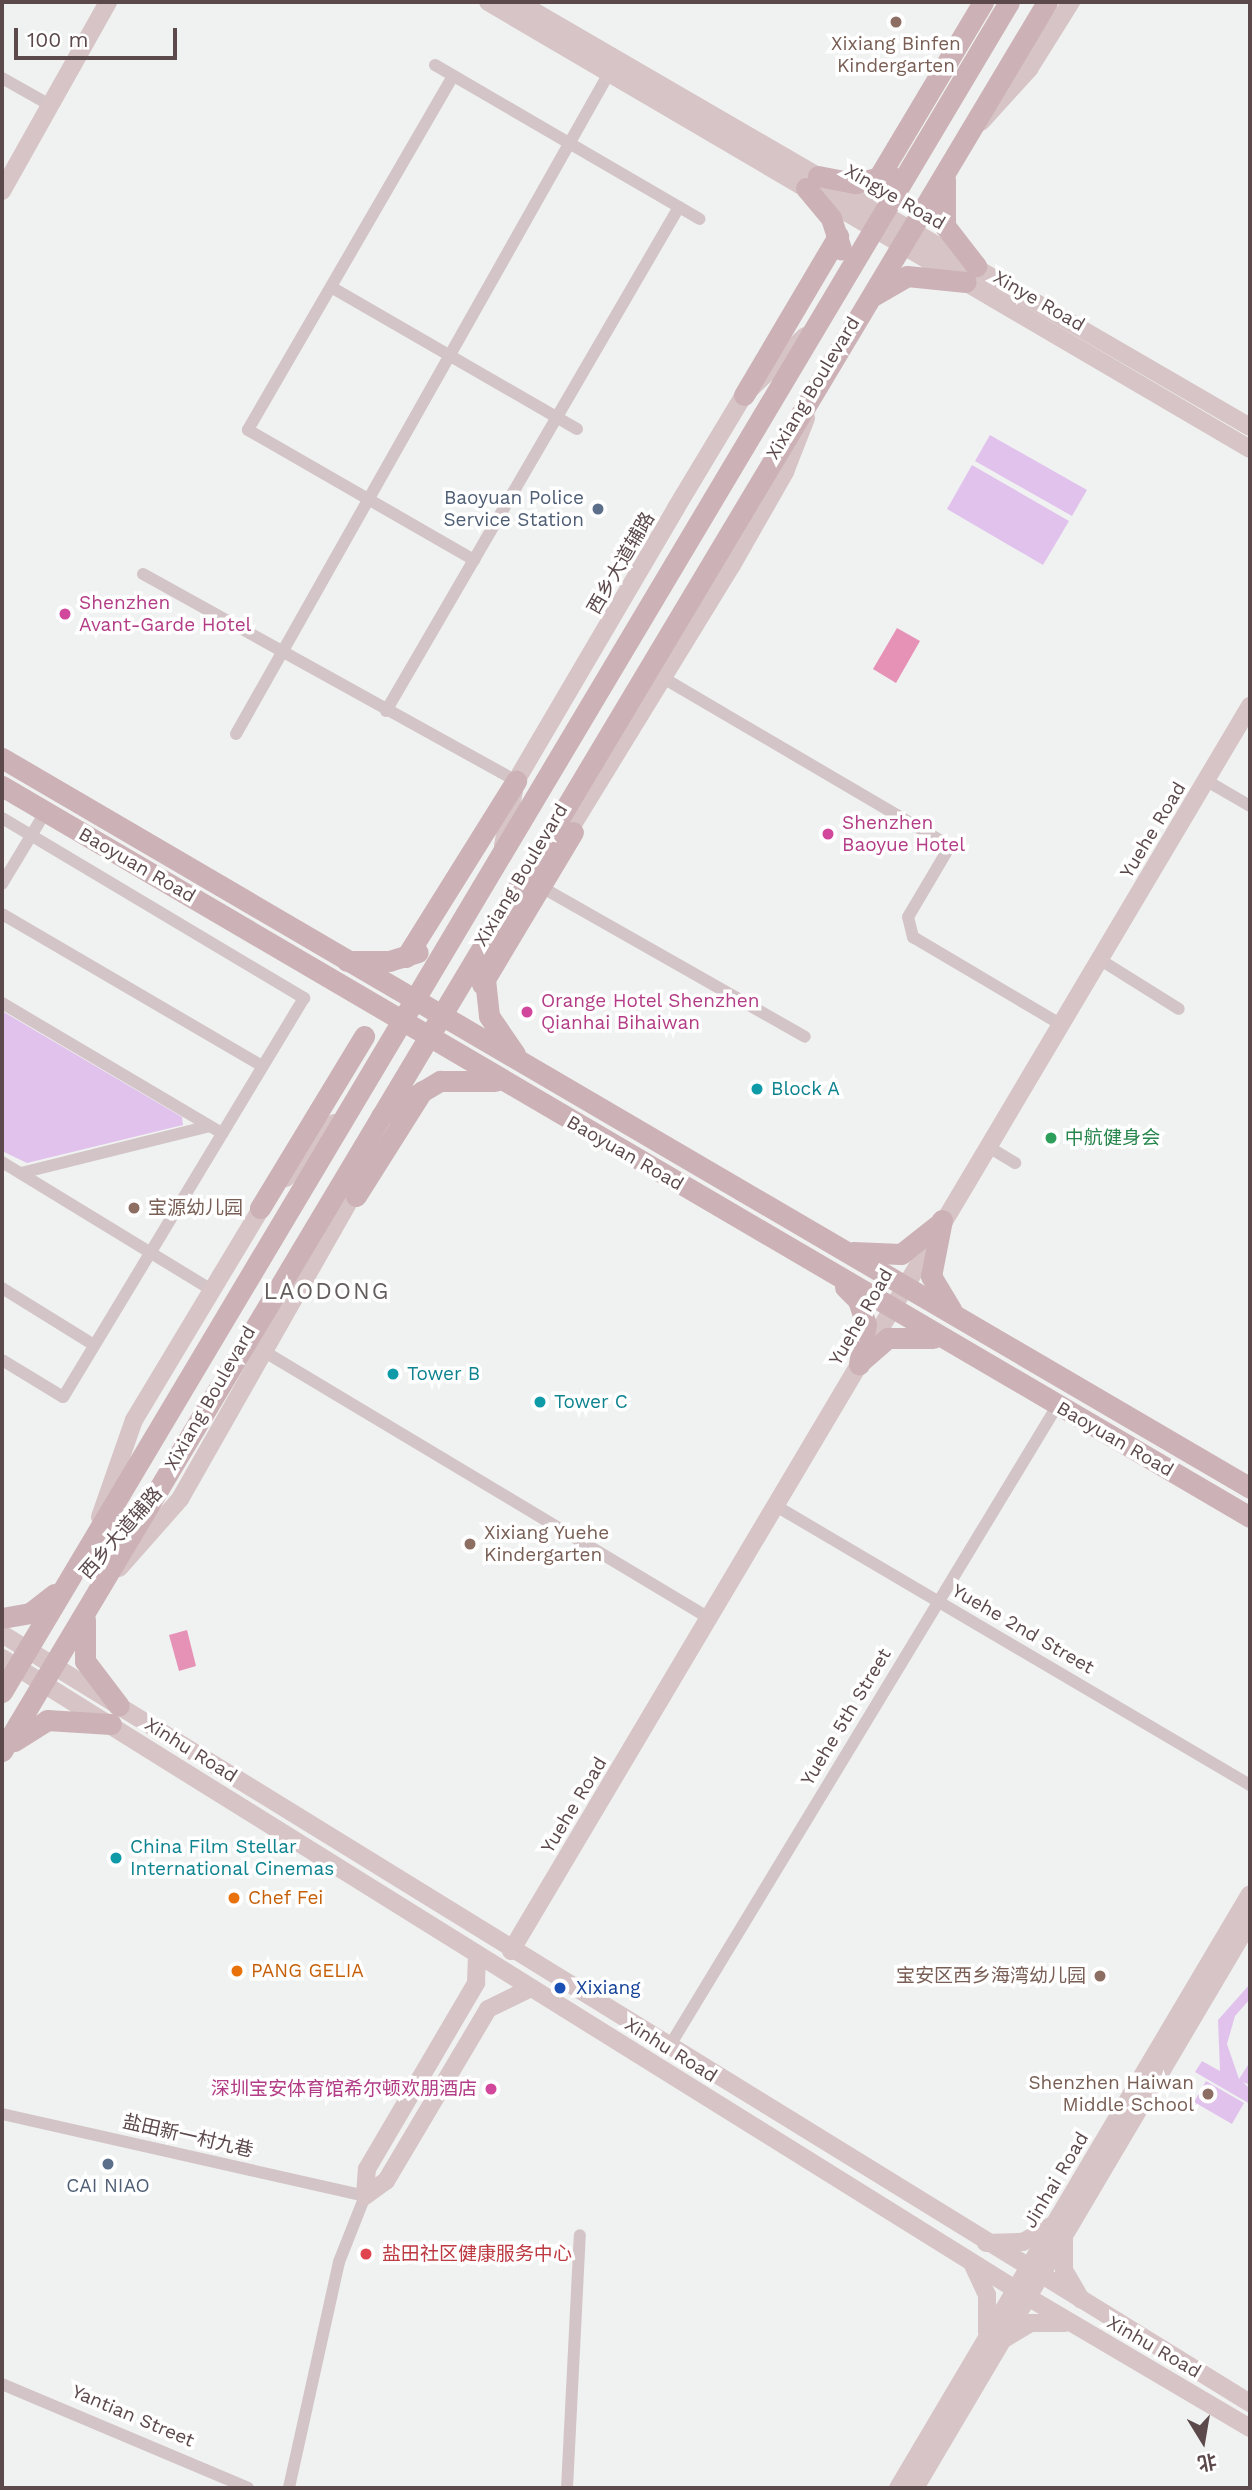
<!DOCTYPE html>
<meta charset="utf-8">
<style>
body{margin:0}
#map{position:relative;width:1252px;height:2490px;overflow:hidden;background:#f0f2f1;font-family:"Work Sans","Noto Sans SC",sans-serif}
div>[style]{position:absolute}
.green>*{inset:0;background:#e1c2ec}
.water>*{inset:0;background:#e692b7}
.street>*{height:12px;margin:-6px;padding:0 6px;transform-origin:6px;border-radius:6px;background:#d3c5c7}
.secondary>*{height:18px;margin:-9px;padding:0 9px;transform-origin:9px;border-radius:9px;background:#d7c4c6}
.primary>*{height:21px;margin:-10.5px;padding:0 10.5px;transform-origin:10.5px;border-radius:10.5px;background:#ccb2b6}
.dots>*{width:19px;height:19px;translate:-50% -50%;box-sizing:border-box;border:4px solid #fff;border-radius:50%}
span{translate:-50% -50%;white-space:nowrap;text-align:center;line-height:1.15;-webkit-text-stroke:7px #fff;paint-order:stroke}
.education-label{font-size:19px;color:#785e54}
.left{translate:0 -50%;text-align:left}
.right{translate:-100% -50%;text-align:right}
.street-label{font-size:19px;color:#5c494c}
.service-label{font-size:19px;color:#4e5e75}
.hotel-label{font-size:19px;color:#b23c85}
.culture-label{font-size:19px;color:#0d838f}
.leisure-label{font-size:19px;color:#27864d}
.food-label{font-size:19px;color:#c56008}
.transit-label{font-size:19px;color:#164399}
.health-label{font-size:19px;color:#be3a42}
.quarter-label{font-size:23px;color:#645d5e;letter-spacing:2px}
.frame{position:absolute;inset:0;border:4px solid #5c494c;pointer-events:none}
.north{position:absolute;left:1168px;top:2406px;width:70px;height:70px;-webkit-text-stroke:5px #fff;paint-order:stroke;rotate:169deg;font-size:19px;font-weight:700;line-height:28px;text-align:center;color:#5c494c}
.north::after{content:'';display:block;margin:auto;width:24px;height:32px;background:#5c494c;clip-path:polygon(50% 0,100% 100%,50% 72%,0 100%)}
.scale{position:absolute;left:14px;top:28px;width:163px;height:32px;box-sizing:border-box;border:4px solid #5c494c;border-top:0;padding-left:9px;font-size:21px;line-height:24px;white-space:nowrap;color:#5c494c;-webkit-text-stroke:5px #fff;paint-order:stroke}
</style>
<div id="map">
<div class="green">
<div style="clip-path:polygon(990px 435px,1087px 490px,1072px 516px,975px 461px)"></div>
<div style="clip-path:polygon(972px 465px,1069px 521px,1043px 565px,947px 509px)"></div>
<div style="clip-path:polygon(2px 1011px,182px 1117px,183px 1125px,27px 1163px,2px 1151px)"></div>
<div style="clip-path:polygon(1250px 1984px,1250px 1999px,1235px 2016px,1227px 2044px,1239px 2079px,1250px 2062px,1250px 2085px,1243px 2082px,1250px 2089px,1250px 2104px,1195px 2072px,1202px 2061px,1220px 2071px,1218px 2020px)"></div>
<div style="clip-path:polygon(1206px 2081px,1244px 2103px,1232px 2124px,1194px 2102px)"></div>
</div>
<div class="water">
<div style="clip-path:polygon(897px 628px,920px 641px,896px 683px,873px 669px)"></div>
<div style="clip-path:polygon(187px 1630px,196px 1666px,179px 1671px,169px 1635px)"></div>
</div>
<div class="street">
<div style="left:435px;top:65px;width:306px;rotate:30.2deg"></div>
<div style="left:453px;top:76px;width:409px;rotate:120.1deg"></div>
<div style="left:248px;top:430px;width:261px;rotate:29.9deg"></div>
<div style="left:2px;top:78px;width:55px;rotate:29.4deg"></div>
<div style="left:331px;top:287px;width:284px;rotate:30deg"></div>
<div style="left:143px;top:574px;width:427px;rotate:29deg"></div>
<div style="left:665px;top:679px;width:330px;rotate:30.4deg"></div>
<div style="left:950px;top:846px;width:82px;rotate:120.6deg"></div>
<div style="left:908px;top:917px;width:21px;rotate:76deg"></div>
<div style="left:913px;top:937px;width:171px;rotate:30.6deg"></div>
<div style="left:386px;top:711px;width:583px;rotate:-59.83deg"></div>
<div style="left:236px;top:734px;width:759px;rotate:-60.56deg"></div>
<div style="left:1207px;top:781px;width:50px;rotate:30.2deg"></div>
<div style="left:2px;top:818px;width:352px;rotate:30.8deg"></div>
<div style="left:304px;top:998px;width:466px;rotate:121.1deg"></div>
<div style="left:63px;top:1397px;width:71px;rotate:-148.8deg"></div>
<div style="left:2px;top:884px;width:85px;rotate:-58.9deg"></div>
<div style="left:536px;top:884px;width:309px;rotate:29.6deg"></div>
<div style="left:2px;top:914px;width:301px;rotate:30.3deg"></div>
<div style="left:1099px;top:959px;width:94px;rotate:32deg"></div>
<div style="left:2px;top:1003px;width:256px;rotate:30.6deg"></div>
<div style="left:987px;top:1146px;width:33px;rotate:31deg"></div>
<div style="left:2px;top:1162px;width:246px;rotate:31.4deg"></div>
<div style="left:21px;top:1173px;width:194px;rotate:-14deg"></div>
<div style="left:2px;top:1288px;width:108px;rotate:31.8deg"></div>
<div style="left:265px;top:1352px;width:518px;rotate:30.93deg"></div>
<div style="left:776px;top:1506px;width:550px;rotate:30.48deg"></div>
<div style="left:669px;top:2047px;width:749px;rotate:-58.81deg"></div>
<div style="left:2px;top:2114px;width:372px;rotate:12.7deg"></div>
<div style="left:365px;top:2196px;width:71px;rotate:111.5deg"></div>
<div style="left:339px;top:2262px;width:231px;rotate:102.5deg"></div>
<div style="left:2px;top:2384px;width:267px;rotate:22.9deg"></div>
<div style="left:567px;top:2488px;width:253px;rotate:-87.1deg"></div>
</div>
<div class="secondary">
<div style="left:488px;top:2px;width:883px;rotate:30.4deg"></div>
<div style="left:518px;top:2px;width:846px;rotate:30.14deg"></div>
<div style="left:981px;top:122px;width:72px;rotate:-47.8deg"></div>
<div style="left:1029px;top:69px;width:79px;rotate:-57.9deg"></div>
<div style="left:2px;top:191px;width:217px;rotate:-60.7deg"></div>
<div style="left:564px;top:839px;width:321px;rotate:-58.5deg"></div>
<div style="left:732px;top:565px;width:107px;rotate:-60.3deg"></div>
<div style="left:785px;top:472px;width:58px;rotate:-68.7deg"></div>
<div style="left:503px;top:845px;width:65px;rotate:-78.5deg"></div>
<div style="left:516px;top:781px;width:316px;rotate:-59.6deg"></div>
<div style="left:676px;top:508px;width:132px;rotate:-59deg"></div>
<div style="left:744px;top:395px;width:85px;rotate:-44deg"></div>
<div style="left:286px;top:1178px;width:73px;rotate:-48.9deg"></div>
<div style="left:100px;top:1517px;width:103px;rotate:-70.7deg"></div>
<div style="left:134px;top:1420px;width:258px;rotate:-59deg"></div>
<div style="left:119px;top:1568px;width:92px;rotate:-48.5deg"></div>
<div style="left:180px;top:1499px;width:362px;rotate:-60.4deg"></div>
<div style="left:2px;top:1634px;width:1466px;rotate:31.64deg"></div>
<div style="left:2px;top:1658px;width:1206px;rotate:31.92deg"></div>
<div style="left:1026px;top:2296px;width:260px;rotate:30.5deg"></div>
<div style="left:511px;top:1951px;width:1448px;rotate:-59.31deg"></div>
<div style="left:365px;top:2196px;width:26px;rotate:-36deg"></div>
<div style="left:386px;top:2181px;width:200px;rotate:-59.3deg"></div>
<div style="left:488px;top:2009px;width:48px;rotate:-26deg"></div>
<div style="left:365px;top:2196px;width:27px;rotate:-86deg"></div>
<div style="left:367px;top:2169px;width:216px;rotate:-59.6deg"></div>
<div style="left:476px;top:1983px;width:29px;rotate:-88deg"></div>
<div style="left:1064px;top:2235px;width:35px;rotate:90deg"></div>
<div style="left:1064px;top:2270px;width:34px;rotate:60deg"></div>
<div style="left:986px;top:2243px;width:37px;rotate:-2deg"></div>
<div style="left:1023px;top:2242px;width:32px;rotate:-30deg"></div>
<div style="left:973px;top:2265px;width:33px;rotate:65deg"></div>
<div style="left:987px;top:2295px;width:37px;rotate:90deg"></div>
<div style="left:1004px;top:2339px;width:31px;rotate:-31deg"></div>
<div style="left:1031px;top:2323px;width:34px"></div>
<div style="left:898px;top:2488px;width:690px;rotate:-59.35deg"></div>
<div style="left:915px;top:2488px;width:659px;rotate:-59.42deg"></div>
</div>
<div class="primary">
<div style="left:818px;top:176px;width:38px;rotate:11deg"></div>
<div style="left:855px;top:183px;width:36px;rotate:-13deg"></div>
<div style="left:945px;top:179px;width:47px;rotate:90deg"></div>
<div style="left:945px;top:226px;width:51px;rotate:52.2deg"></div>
<div style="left:877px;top:180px;width:207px;rotate:-59.2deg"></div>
<div style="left:806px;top:188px;width:39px;rotate:50deg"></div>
<div style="left:831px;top:218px;width:33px;rotate:72deg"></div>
<div style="left:873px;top:296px;width:39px;rotate:-30deg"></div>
<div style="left:907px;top:276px;width:59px;rotate:5.8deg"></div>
<div style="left:744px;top:395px;width:185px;rotate:-59.4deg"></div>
<div style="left:2px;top:758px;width:1446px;rotate:30.32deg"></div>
<div style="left:2px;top:786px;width:1446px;rotate:30.36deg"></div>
<div style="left:406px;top:957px;width:208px;rotate:-58deg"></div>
<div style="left:347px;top:961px;width:42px"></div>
<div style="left:389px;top:961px;width:30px;rotate:-17deg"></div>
<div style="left:484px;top:970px;width:46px;rotate:83.8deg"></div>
<div style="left:489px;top:1016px;width:46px;rotate:55.6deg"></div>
<div style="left:482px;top:984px;width:177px;rotate:-59.1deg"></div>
<div style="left:381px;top:1116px;width:69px;rotate:-30.7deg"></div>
<div style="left:440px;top:1081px;width:55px"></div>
<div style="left:356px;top:1196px;width:124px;rotate:-57.8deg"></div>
<div style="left:260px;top:1208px;width:201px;rotate:-58.8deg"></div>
<div style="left:942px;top:1220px;width:57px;rotate:101.1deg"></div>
<div style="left:931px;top:1276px;width:39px;rotate:59deg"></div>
<div style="left:853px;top:1252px;width:48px;rotate:2.4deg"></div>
<div style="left:901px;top:1254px;width:48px;rotate:-38.3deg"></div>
<div style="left:845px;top:1287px;width:18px;rotate:45deg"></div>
<div style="left:858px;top:1300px;width:25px;rotate:72deg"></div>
<div style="left:866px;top:1324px;width:41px;rotate:99.9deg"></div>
<div style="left:860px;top:1362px;width:37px;rotate:-41deg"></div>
<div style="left:888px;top:1338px;width:45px"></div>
<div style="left:2px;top:1618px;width:28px;rotate:-10deg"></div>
<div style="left:30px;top:1613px;width:31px;rotate:-38deg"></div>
<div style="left:85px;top:1619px;width:42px;rotate:90deg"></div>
<div style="left:85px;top:1661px;width:56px;rotate:52.9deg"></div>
<div style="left:2px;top:1692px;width:1967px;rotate:-59.21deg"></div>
<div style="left:14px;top:1741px;width:39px;rotate:-32deg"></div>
<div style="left:47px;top:1720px;width:64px;rotate:3.6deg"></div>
<div style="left:2px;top:1751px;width:2037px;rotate:-59.14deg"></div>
</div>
<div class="dots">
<div style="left:896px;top:22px;background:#8d6e63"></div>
<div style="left:598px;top:509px;background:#5c6f8a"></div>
<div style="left:65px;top:614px;background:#d1479c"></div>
<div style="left:828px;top:834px;background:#d1479c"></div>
<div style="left:527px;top:1012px;background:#d1479c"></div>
<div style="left:757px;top:1089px;background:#0f9aa8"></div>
<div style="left:1051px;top:1138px;background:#2e9e5b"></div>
<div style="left:134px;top:1208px;background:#8d6e63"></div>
<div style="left:393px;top:1374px;background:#0f9aa8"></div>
<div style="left:540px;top:1402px;background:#0f9aa8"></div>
<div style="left:470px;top:1544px;background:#8d6e63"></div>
<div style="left:116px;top:1858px;background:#0f9aa8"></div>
<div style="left:234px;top:1898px;background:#e8710a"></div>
<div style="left:237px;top:1971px;background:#e8710a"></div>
<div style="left:1100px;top:1976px;background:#8d6e63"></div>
<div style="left:560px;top:1988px;background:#1a4fb4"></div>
<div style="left:491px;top:2089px;background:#d1479c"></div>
<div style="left:1208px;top:2094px;background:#8d6e63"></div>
<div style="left:108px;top:2164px;background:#5c6f8a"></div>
<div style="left:366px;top:2254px;background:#e0444e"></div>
</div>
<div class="education-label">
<span style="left:896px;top:55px">Xixiang Binfen<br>Kindergarten</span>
<span class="left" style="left:148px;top:1208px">宝源幼儿园</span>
<span class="left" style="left:484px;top:1544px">Xixiang Yuehe<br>Kindergarten</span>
<span class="right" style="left:1086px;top:1976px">宝安区西乡海湾幼儿园</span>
<span class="right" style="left:1194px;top:2094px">Shenzhen Haiwan<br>Middle School</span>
</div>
<div class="street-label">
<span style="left:895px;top:197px;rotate:30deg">Xingye Road</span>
<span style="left:1039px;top:301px;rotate:30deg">Xinye Road</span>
<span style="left:813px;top:388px;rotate:-59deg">Xixiang Boulevard</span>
<span style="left:621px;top:563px;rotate:-60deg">西乡大道辅路</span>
<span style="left:1153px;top:830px;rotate:-59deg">Yuehe Road</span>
<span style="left:137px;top:865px;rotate:30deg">Baoyuan Road</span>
<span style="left:521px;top:875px;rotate:-59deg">Xixiang Boulevard</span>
<span style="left:625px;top:1153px;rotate:30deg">Baoyuan Road</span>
<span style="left:861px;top:1317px;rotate:-60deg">Yuehe Road</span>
<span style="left:210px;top:1398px;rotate:-60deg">Xixiang Boulevard</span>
<span style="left:1115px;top:1439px;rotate:30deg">Baoyuan Road</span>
<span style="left:121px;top:1533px;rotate:-49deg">西乡大道辅路</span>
<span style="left:1023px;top:1629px;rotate:30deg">Yuehe 2nd Street</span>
<span style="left:846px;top:1717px;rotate:-59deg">Yuehe 5th Street</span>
<span style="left:191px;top:1750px;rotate:32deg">Xinhu Road</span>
<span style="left:574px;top:1805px;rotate:-59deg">Yuehe Road</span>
<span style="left:671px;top:2050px;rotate:32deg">Xinhu Road</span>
<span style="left:188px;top:2136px;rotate:13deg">盐田新一村九巷</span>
<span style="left:1056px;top:2180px;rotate:-59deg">Jinhai Road</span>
<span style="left:1154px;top:2347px;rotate:30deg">Xinhu Road</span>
<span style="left:133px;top:2416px;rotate:23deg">Yantian Street</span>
</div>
<div class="service-label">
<span class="right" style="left:584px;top:509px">Baoyuan Police<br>Service Station</span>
<span style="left:108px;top:2186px">CAI NIAO</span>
</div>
<div class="hotel-label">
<span class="left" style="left:79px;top:614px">Shenzhen<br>Avant-Garde Hotel</span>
<span class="left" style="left:842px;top:834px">Shenzhen<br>Baoyue Hotel</span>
<span class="left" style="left:541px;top:1012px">Orange Hotel Shenzhen<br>Qianhai Bihaiwan</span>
<span class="right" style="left:477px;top:2089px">深圳宝安体育馆希尔顿欢朋酒店</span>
</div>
<div class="culture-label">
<span class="left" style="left:771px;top:1089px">Block A</span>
<span class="left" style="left:407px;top:1374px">Tower B</span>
<span class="left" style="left:554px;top:1402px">Tower C</span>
<span class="left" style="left:130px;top:1858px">China Film Stellar<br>International Cinemas</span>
</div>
<div class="leisure-label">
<span class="left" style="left:1065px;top:1138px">中航健身会</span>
</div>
<div class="food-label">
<span class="left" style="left:248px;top:1898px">Chef Fei</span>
<span class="left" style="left:251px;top:1971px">PANG GELIA</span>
</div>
<div class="transit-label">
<span class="left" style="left:576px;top:1988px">Xixiang</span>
</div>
<div class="health-label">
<span class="left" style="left:382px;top:2254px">盐田社区健康服务中心</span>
</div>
<div class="quarter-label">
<span style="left:327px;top:1292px">LAODONG</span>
</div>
<div class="frame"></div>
<div class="north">北</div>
<div class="scale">100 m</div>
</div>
